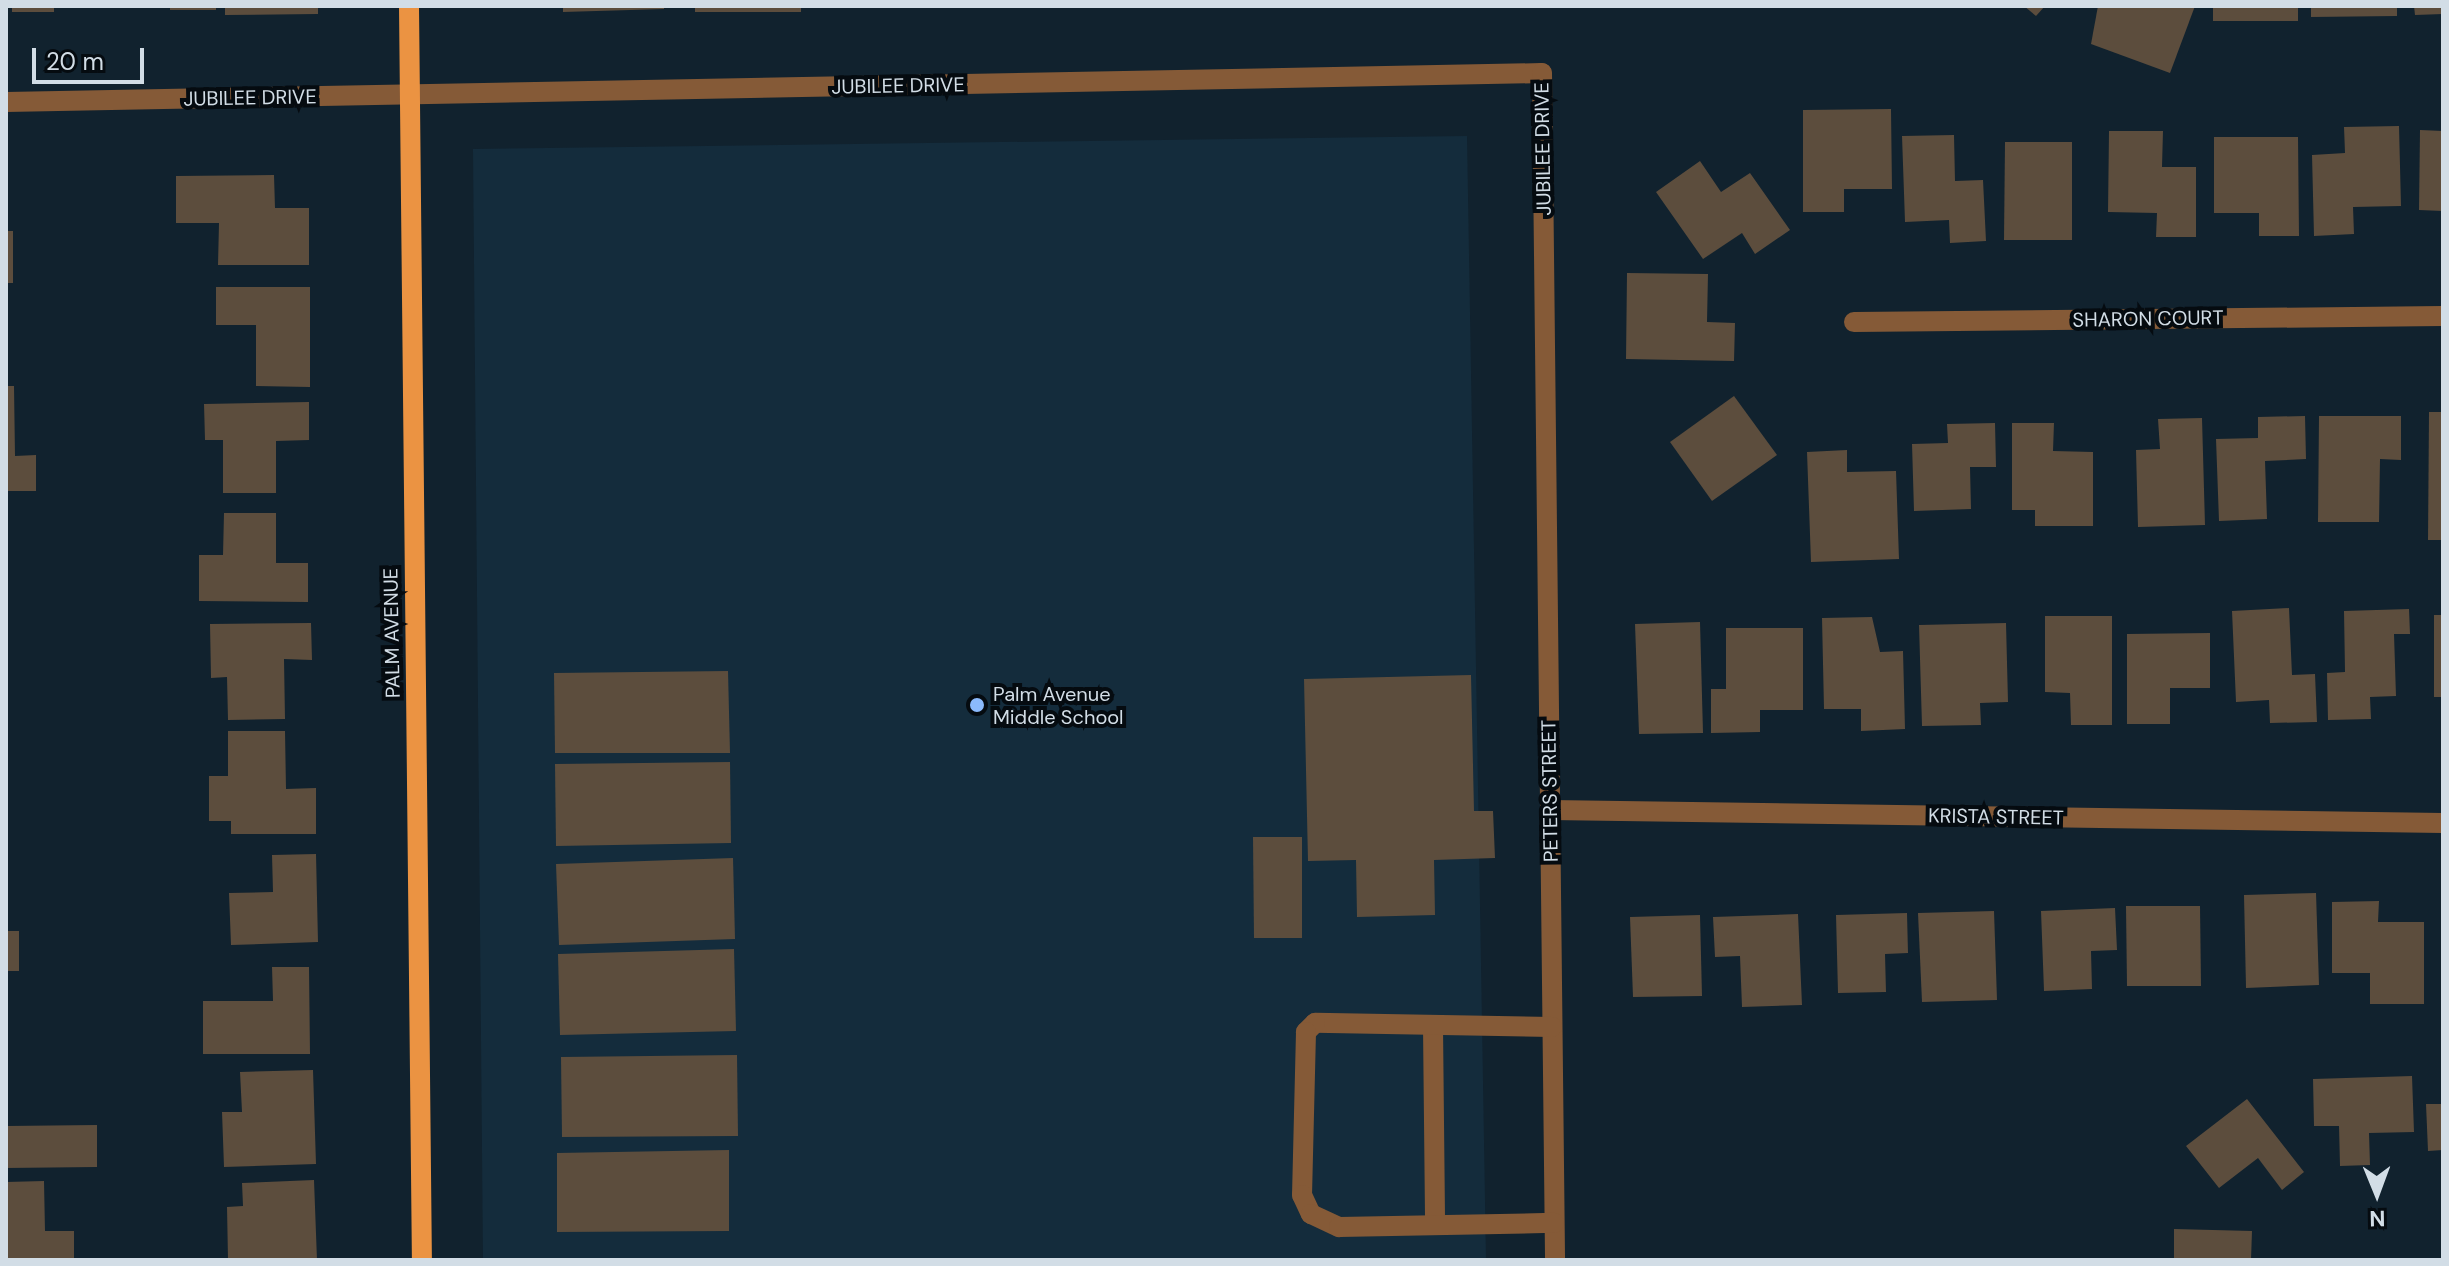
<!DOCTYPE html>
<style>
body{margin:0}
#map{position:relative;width:2449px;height:1266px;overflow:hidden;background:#11222e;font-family:"DM Sans",sans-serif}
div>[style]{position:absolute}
.built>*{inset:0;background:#142c3c}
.building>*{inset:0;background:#5c4d3d}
.minor>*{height:20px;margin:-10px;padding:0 10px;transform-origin:10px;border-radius:10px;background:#855a37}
.major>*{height:20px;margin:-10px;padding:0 10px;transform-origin:10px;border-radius:10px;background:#eb9342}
.dots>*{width:22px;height:22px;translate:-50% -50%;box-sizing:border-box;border:4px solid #050b10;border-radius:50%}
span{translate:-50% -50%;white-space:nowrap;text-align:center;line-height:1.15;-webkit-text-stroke:8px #050b10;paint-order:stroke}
.street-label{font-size:20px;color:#d2dde6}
.poi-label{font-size:20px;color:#d2dde6}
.left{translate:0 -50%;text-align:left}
.frame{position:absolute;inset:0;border:8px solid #d2dde6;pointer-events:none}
.north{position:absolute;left:2337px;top:1154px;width:80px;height:80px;-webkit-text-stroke:6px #050b10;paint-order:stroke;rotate:179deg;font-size:22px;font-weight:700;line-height:32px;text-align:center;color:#d2dde6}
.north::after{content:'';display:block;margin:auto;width:28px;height:36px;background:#d2dde6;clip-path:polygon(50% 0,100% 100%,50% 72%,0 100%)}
.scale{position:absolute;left:32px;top:48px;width:112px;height:36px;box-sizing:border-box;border:4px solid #d2dde6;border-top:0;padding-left:10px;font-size:24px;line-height:28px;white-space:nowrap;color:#d2dde6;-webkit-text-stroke:6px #050b10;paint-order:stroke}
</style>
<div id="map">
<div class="built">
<div style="clip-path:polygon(1467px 136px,1486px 1260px,483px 1260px,473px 149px)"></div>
</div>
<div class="building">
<div style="clip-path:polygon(12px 6px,54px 6px,54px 12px,12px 12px)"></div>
<div style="clip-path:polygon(170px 6px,216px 6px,216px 10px,170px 10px)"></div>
<div style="clip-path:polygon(225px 6px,318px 6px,318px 14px,225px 15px)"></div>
<div style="clip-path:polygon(563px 6px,664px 6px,664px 9px,563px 12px)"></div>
<div style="clip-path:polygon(695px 6px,801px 6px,801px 12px,695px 12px)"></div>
<div style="clip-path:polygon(2024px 6px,2045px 6px,2036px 16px)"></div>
<div style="clip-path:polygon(2098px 6px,2195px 6px,2170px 73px,2091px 44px)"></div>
<div style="clip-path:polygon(2213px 6px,2298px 6px,2298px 21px,2213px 21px)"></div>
<div style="clip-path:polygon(2311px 6px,2397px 6px,2397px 16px,2311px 17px)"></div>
<div style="clip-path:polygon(2414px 6px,2443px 6px,2443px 14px,2415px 15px)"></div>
<div style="clip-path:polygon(1891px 109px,1892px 189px,1844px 189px,1844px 212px,1803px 212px,1803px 110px)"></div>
<div style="clip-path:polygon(2399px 126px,2401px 206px,2353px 207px,2354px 234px,2314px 236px,2312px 155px,2345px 153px,2344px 127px)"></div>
<div style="clip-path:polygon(2420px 130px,2443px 131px,2443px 211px,2419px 210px)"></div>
<div style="clip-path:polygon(2109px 131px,2163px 131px,2162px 167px,2196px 167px,2196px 237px,2156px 237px,2157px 213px,2108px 212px)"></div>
<div style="clip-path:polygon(1954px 135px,1955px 181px,1983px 180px,1986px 241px,1950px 243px,1949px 220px,1905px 222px,1902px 136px)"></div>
<div style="clip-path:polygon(2214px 137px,2298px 137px,2299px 236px,2259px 236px,2259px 213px,2214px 213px)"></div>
<div style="clip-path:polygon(2005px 142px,2072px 142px,2072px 240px,2004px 240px)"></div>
<div style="clip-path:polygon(1700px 161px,1721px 192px,1750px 173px,1790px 230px,1755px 254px,1742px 233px,1703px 259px,1656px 192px)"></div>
<div style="clip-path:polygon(274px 175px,275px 208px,309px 208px,309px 265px,218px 265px,219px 223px,176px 223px,176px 176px)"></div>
<div style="clip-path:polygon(6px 231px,13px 231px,13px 283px,6px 283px)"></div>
<div style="clip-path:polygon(1627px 273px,1708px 274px,1707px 322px,1735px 323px,1734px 361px,1626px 359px)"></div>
<div style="clip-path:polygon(216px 287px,310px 287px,310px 387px,256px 386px,256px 325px,216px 325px)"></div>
<div style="clip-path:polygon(6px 386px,14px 386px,15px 456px,36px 455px,36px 491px,6px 491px)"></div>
<div style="clip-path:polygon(1734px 396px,1777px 455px,1712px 501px,1670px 442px)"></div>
<div style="clip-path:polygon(309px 402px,309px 440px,276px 441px,276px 493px,223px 493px,223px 440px,205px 440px,204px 404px)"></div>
<div style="clip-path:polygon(2429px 412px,2443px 412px,2443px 540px,2428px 540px)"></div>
<div style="clip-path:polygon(2305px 416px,2306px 459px,2265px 461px,2267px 519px,2219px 521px,2216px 439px,2258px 438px,2258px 417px)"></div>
<div style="clip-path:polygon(2319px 416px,2401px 416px,2401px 460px,2380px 459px,2379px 522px,2318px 522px)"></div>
<div style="clip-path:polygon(2202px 418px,2205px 525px,2138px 527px,2136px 450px,2160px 449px,2158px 419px)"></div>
<div style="clip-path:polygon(1995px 423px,1996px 467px,1970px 467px,1971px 509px,1914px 511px,1912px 444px,1948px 443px,1947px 424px)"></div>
<div style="clip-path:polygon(2012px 423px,2054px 423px,2053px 451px,2093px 452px,2093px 526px,2035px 526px,2035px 510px,2012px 510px)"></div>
<div style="clip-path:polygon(1847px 450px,1847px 472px,1896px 471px,1899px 559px,1811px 562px,1807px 452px)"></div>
<div style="clip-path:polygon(224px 513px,276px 513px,276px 563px,308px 563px,308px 602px,199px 601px,199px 555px,223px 555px)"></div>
<div style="clip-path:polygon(2289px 608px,2292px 675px,2315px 674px,2317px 722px,2270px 723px,2269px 700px,2236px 702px,2232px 611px)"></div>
<div style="clip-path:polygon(2409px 609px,2410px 634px,2394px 634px,2396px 696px,2370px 697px,2371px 719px,2328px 720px,2327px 673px,2345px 672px,2344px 611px)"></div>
<div style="clip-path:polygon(2434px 615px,2443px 615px,2443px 697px,2434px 697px)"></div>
<div style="clip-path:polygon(2045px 616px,2112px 616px,2112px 725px,2071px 725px,2070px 693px,2045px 692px)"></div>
<div style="clip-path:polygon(1872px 617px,1880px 652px,1903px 651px,1905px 729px,1861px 731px,1861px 709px,1824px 709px,1822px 618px)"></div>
<div style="clip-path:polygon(1700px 622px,1703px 733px,1639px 734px,1635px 624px)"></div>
<div style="clip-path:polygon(311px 623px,312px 660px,284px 659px,285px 719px,228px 720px,227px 677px,211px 678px,210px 624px)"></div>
<div style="clip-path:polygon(2006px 623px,2008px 702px,1980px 703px,1981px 725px,1922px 726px,1919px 625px)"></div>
<div style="clip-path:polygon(1726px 628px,1803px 628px,1803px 710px,1760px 710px,1760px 732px,1711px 733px,1711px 689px,1726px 689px)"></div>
<div style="clip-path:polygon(2210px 633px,2210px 688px,2170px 688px,2170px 724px,2127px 724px,2127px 634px)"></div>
<div style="clip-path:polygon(728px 671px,730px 753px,555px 753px,554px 673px)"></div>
<div style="clip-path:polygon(1471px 675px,1474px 811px,1493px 811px,1495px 858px,1434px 860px,1435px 915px,1357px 917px,1356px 860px,1308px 861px,1304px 679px)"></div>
<div style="clip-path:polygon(228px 731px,285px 731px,286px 789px,316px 788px,316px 834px,231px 834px,231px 821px,209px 821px,209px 776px,228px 776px)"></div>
<div style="clip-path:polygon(730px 762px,731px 843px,556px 846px,555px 764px)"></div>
<div style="clip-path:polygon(1253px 837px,1302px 837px,1302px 938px,1254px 938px)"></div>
<div style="clip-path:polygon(316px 854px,318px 942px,231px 945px,229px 893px,273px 892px,272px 855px)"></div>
<div style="clip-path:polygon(733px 858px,735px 939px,559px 945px,556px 864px)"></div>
<div style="clip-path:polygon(2316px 893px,2319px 985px,2246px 988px,2244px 895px)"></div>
<div style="clip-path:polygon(2379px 901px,2378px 922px,2424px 922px,2424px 1004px,2370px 1004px,2370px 973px,2332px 973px,2332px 902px)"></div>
<div style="clip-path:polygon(2126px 906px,2200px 906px,2201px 986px,2127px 986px)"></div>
<div style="clip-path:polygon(2115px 908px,2117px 950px,2091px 951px,2092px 989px,2044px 991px,2041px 911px)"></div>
<div style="clip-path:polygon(1994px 911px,1997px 1000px,1922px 1002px,1918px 913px)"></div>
<div style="clip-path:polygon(1907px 913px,1908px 953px,1885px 954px,1886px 992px,1838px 993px,1836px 915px)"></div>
<div style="clip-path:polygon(1798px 914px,1802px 1005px,1742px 1007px,1740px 956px,1715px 957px,1713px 917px)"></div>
<div style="clip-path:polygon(1700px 915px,1702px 996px,1633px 997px,1630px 917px)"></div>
<div style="clip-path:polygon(6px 931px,19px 931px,19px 971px,6px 971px)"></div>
<div style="clip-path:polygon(734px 949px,736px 1031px,560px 1035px,558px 954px)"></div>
<div style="clip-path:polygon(272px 967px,309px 967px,310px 1054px,203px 1054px,203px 1001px,273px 1001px)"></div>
<div style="clip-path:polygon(737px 1055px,738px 1136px,562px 1137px,561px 1057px)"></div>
<div style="clip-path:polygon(313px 1070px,316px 1164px,224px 1167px,222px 1112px,242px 1112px,240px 1072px)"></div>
<div style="clip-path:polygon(2412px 1076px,2414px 1132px,2369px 1133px,2370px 1165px,2340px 1166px,2339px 1126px,2314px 1126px,2313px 1079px)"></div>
<div style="clip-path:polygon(2247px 1099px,2304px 1172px,2282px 1190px,2258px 1158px,2219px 1188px,2186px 1146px)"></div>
<div style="clip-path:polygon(2426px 1104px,2443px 1104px,2443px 1150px,2428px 1151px)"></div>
<div style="clip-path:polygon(97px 1125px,97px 1167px,6px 1168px,6px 1126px)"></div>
<div style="clip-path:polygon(729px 1150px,729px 1231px,557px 1232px,557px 1153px)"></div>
<div style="clip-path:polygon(314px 1180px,317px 1260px,228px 1260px,227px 1207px,243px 1206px,242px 1183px)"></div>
<div style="clip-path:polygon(44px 1181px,45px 1231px,74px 1231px,74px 1260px,6px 1260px,6px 1182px)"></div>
<div style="clip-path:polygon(2174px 1229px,2252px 1231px,2251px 1260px,2174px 1260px)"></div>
</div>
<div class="minor">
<div style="left:6px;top:102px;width:1536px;rotate:-1.08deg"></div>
<div style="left:1542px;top:73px;width:1187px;rotate:89.37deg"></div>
<div style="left:1854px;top:322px;width:589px;rotate:-0.58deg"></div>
<div style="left:1550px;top:810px;width:893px;rotate:0.83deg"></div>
<div style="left:1433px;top:1026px;width:197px;rotate:89.4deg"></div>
<div style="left:1552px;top:1027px;width:237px;rotate:-179deg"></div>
<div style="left:1315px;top:1023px;width:13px;rotate:135deg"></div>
<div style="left:1306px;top:1032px;width:163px;rotate:91.4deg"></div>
<div style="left:1302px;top:1195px;width:21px;rotate:65deg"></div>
<div style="left:1311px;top:1214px;width:31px;rotate:25deg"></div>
<div style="left:1339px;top:1227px;width:215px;rotate:-1.1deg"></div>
</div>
<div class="major">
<div style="left:409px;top:6px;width:1254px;rotate:89.41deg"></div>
</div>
<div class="dots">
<div style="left:977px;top:705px;background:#8bbafc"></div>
</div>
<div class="street-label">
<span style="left:898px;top:86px;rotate:-1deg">JUBILEE DRIVE</span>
<span style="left:250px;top:98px;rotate:-1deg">JUBILEE DRIVE</span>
<span style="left:1543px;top:149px;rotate:-91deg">JUBILEE DRIVE</span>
<span style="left:2148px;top:319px;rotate:-1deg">SHARON COURT</span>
<span style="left:392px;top:633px;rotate:-91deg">PALM AVENUE</span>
<span style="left:1550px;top:791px;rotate:-91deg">PETERS STREET</span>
<span style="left:1996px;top:817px;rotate:1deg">KRISTA STREET</span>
</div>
<div class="poi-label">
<span class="left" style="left:993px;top:706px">Palm Avenue<br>Middle School</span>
</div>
<div class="frame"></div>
<div class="north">N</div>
<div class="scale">20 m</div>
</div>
